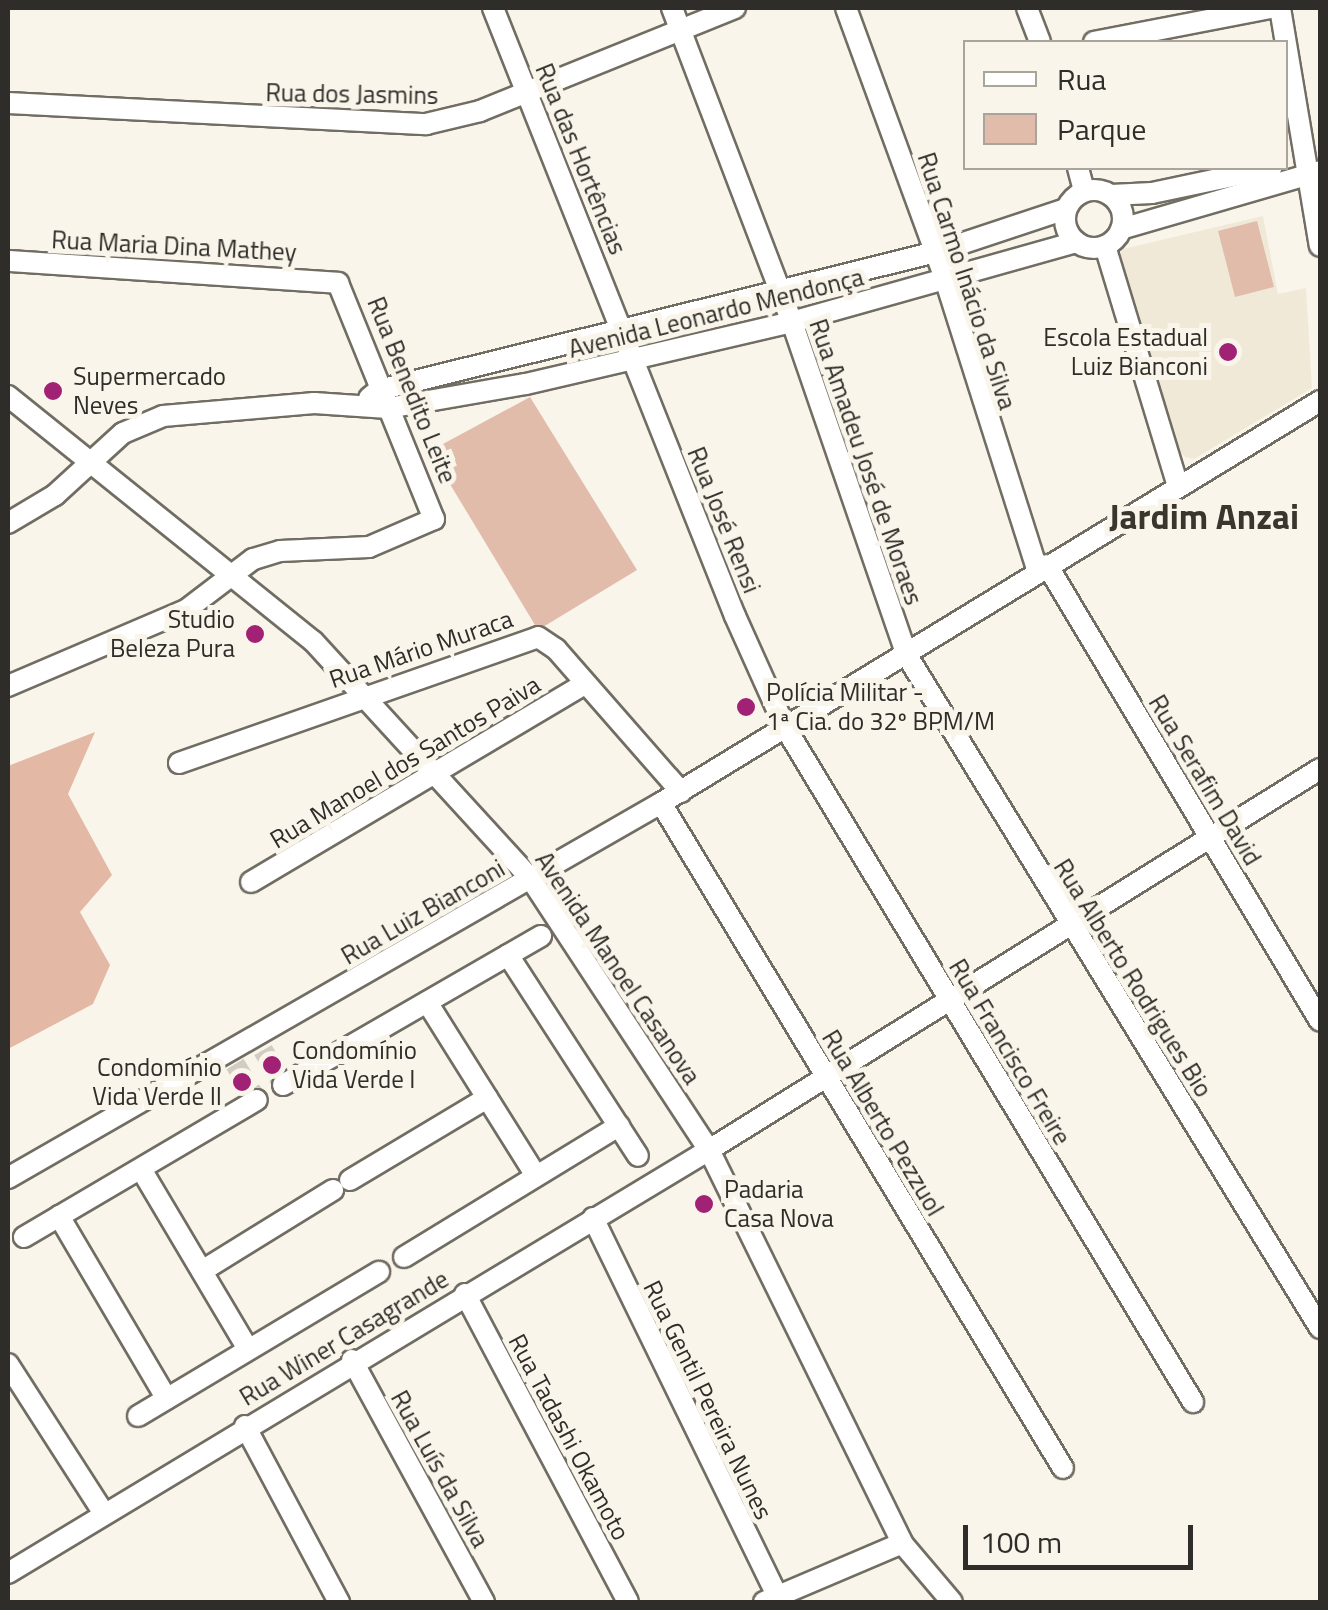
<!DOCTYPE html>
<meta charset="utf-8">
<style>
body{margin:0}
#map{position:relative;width:1328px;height:1610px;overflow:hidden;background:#faf5ea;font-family:"Titillium Web",sans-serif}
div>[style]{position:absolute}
.built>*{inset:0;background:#f1e9d7}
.green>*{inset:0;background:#e1bcab}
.forest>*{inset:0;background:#e3b8a4}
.minor-tunnel>*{height:20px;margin-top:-10px;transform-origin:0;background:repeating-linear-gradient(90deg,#d1cdc3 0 20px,transparent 0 30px)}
.roads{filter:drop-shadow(2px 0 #716d63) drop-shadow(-2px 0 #716d63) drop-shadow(0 2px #716d63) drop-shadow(0 -2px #716d63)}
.minor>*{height:20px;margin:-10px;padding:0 10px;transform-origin:10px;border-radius:10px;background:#fff}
.minor>.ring{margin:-10px;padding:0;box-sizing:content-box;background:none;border:20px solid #fff;border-radius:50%}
.dots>*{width:28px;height:28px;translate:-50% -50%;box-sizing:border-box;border:5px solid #faf5ea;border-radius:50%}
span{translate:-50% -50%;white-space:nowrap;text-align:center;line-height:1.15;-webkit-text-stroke:10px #faf5ea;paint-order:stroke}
.street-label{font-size:25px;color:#2f2d29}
.poi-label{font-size:25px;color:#2f2d29}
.right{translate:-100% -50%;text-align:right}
.left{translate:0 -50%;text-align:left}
.district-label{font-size:35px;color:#3a362d;font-weight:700}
.frame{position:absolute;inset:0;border:10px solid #2f2d29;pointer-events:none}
.legend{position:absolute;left:963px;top:40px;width:325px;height:130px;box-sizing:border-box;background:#faf5ea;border:2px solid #a9a59d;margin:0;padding:12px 18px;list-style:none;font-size:30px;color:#2f2d29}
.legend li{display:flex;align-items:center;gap:20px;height:50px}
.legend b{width:50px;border:2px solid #a9a59d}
.scale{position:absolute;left:963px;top:1525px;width:230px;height:45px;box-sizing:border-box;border:5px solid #2f2d29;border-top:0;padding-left:12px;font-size:30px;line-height:35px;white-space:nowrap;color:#2f2d29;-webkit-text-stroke:8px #faf5ea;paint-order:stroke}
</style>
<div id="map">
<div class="built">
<div style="clip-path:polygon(1263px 216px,1278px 294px,1306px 288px,1312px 388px,1194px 459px,1185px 457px,1177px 449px,1118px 258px,1123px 249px)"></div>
</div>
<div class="green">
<div style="clip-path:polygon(1257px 221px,1274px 287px,1235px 297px,1218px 231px)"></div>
<div style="clip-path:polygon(530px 397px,637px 570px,538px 630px,430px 451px)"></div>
</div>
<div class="forest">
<div style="clip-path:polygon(95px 732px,68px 794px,112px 875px,80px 912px,110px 965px,93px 1004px,8px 1049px,8px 766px)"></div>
</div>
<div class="minor-tunnel">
<div style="left:263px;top:1050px;width:40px;rotate:60.3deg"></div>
<div style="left:235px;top:1064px;width:42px;rotate:58.6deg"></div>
</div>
<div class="roads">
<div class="minor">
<div style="left:493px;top:8px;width:654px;rotate:68.3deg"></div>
<div style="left:735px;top:616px;width:122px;rotate:65.8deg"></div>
<div style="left:785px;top:727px;width:789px;rotate:58.85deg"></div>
<div style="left:672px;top:8px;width:336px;rotate:69.1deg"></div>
<div style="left:792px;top:322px;width:351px;rotate:71deg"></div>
<div style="left:906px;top:654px;width:791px;rotate:58.44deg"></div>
<div style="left:846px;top:8px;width:292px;rotate:69.9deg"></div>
<div style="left:946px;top:282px;width:304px;rotate:72.4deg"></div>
<div style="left:1027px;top:8px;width:36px;rotate:69deg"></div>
<div style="left:1280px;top:8px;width:241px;rotate:80.5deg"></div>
<div style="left:1094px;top:42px;width:179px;rotate:-10.9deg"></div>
<div style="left:8px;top:103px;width:419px;rotate:2.9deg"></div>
<div style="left:426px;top:124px;width:56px;rotate:-13.5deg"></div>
<div style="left:480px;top:111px;width:275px;rotate:-22deg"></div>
<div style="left:1078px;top:168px;width:24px;rotate:75deg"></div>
<div class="ring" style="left:1065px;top:190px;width:38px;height:38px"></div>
<div style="left:1111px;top:195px;width:41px;rotate:-2.8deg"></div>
<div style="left:1152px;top:193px;width:122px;rotate:-11.9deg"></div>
<div style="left:1121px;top:229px;width:207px;rotate:-16.2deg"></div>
<div style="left:1105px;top:246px;width:251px;rotate:73.1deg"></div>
<div style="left:8px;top:261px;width:331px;rotate:3.8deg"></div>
<div style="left:338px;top:283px;width:255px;rotate:67.9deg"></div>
<div style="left:434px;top:519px;width:71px;rotate:156.7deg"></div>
<div style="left:369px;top:547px;width:89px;rotate:177.4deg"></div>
<div style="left:280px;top:551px;width:28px;rotate:163deg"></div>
<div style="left:253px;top:559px;width:84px;rotate:142.7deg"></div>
<div style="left:186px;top:610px;width:194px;rotate:156.9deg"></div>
<div style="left:8px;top:396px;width:391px;rotate:38.8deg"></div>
<div style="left:313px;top:641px;width:323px;rotate:47.5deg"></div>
<div style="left:531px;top:879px;width:324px;rotate:56.7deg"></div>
<div style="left:709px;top:1150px;width:438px;rotate:63.8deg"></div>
<div style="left:902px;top:1543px;width:77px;rotate:49.7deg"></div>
<div style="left:369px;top:398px;width:13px;rotate:-39deg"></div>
<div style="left:379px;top:390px;width:574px;rotate:-13.92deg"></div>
<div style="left:936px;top:252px;width:137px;rotate:-18.3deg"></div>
<div style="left:8px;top:523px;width:55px;rotate:-30.8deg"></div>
<div style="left:55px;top:495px;width:92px;rotate:-42.4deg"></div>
<div style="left:123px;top:433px;width:43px;rotate:-23deg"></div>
<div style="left:163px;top:416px;width:152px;rotate:-4.9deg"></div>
<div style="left:314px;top:403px;width:74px;rotate:3.9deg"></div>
<div style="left:388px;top:408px;width:140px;rotate:-9.9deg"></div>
<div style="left:526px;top:384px;width:273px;rotate:-13.1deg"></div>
<div style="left:792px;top:322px;width:295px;rotate:-15.7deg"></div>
<div style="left:1047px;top:565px;width:531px;rotate:59.09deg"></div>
<div style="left:179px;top:763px;width:380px;rotate:-19.3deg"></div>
<div style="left:538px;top:637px;width:22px;rotate:34deg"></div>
<div style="left:556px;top:649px;width:190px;rotate:48.8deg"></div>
<div style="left:661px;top:803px;width:777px;rotate:58.85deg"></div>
<div style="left:251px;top:882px;width:388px;rotate:-30.7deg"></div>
<div style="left:508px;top:955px;width:239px;rotate:57.1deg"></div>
<div style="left:427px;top:1002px;width:205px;rotate:57.9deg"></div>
<div style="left:283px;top:1085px;width:298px;rotate:-30deg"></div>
<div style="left:141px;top:1169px;width:209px;rotate:59.3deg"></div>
<div style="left:8px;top:1178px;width:753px;rotate:-29.87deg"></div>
<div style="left:661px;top:803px;width:772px;rotate:-31.38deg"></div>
<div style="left:350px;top:1180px;width:160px;rotate:-30.9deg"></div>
<div style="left:59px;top:1216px;width:212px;rotate:59.5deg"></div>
<div style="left:593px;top:1218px;width:427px;rotate:64deg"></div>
<div style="left:24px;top:1237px;width:270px;rotate:-30.5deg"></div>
<div style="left:404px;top:1257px;width:252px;rotate:-31.4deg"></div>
<div style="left:202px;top:1271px;width:154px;rotate:-31.7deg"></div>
<div style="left:465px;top:1294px;width:348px;rotate:62.1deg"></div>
<div style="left:352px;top:1360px;width:276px;rotate:61.4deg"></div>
<div style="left:8px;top:1364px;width:176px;rotate:57.3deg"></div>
<div style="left:138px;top:1416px;width:281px;rotate:-30.9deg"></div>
<div style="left:245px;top:1426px;width:200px;rotate:61.9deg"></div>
<div style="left:8px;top:1573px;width:819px;rotate:-31.11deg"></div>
<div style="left:709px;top:1150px;width:720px;rotate:-31.95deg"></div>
<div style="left:764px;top:1602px;width:150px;rotate:-23.1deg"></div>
</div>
</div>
<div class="dots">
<div style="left:1228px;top:352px;background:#a12274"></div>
<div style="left:53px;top:391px;background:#a12274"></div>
<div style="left:255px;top:634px;background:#a12274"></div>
<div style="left:746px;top:707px;background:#a12274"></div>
<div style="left:272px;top:1065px;background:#a12274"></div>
<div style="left:242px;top:1082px;background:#a12274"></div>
<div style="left:704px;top:1204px;background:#a12274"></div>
</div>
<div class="street-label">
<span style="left:352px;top:94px;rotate:1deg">Rua dos Jasmins</span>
<span style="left:581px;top:159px;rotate:68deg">Rua das Hortências</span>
<span style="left:174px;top:246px;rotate:3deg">Rua Maria Dina Mathey</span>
<span style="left:967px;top:281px;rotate:72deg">Rua Carmo Inácio da Silva</span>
<span style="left:716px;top:313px;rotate:-14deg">Avenida Leonardo Mendonça</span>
<span style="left:412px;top:390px;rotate:68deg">Rua Benedito Leite</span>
<span style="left:866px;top:462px;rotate:71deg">Rua Amadeu José de Moraes</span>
<span style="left:724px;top:520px;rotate:68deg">Rua José Rensi</span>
<span style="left:421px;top:649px;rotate:-19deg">Rua Mário Muraca</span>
<span style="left:405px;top:762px;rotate:-31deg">Rua Manoel dos Santos Paiva</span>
<span style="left:1205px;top:780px;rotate:59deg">Rua Serafim David</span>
<span style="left:423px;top:912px;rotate:-30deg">Rua Luiz Bianconi</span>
<span style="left:618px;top:968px;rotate:56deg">Avenida Manoel Casanova</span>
<span style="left:1133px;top:978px;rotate:58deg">Rua Alberto Rodrigues Bio</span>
<span style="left:1010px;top:1052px;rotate:59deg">Rua Francisco Freire</span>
<span style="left:883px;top:1123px;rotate:59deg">Rua Alberto Pezzuol</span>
<span style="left:344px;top:1338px;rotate:-31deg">Rua Winer Casagrande</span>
<span style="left:708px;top:1400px;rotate:64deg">Rua Gentil Pereira Nunes</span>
<span style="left:569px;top:1437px;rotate:62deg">Rua Tadashi Okamoto</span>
<span style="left:440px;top:1469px;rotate:61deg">Rua Luís da Silva</span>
</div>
<div class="poi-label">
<span class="right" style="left:1208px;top:352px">Escola Estadual<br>Luiz Bianconi</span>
<span class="left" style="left:73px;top:391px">Supermercado<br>Neves</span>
<span class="right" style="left:235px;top:634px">Studio<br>Beleza Pura</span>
<span class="left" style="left:766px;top:707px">Polícia Militar -<br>1ª Cia. do 32º BPM/M</span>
<span class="left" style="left:292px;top:1065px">Condomínio<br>Vida Verde I</span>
<span class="right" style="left:222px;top:1082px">Condomínio<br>Vida Verde II</span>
<span class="left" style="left:724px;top:1204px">Padaria<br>Casa Nova</span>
</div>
<div class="district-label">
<span style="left:1204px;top:516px">Jardim Anzai</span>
</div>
<div class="frame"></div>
<ul class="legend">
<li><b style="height:12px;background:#fff"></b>Rua</li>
<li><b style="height:28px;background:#e1bcab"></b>Parque</li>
</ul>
<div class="scale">100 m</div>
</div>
